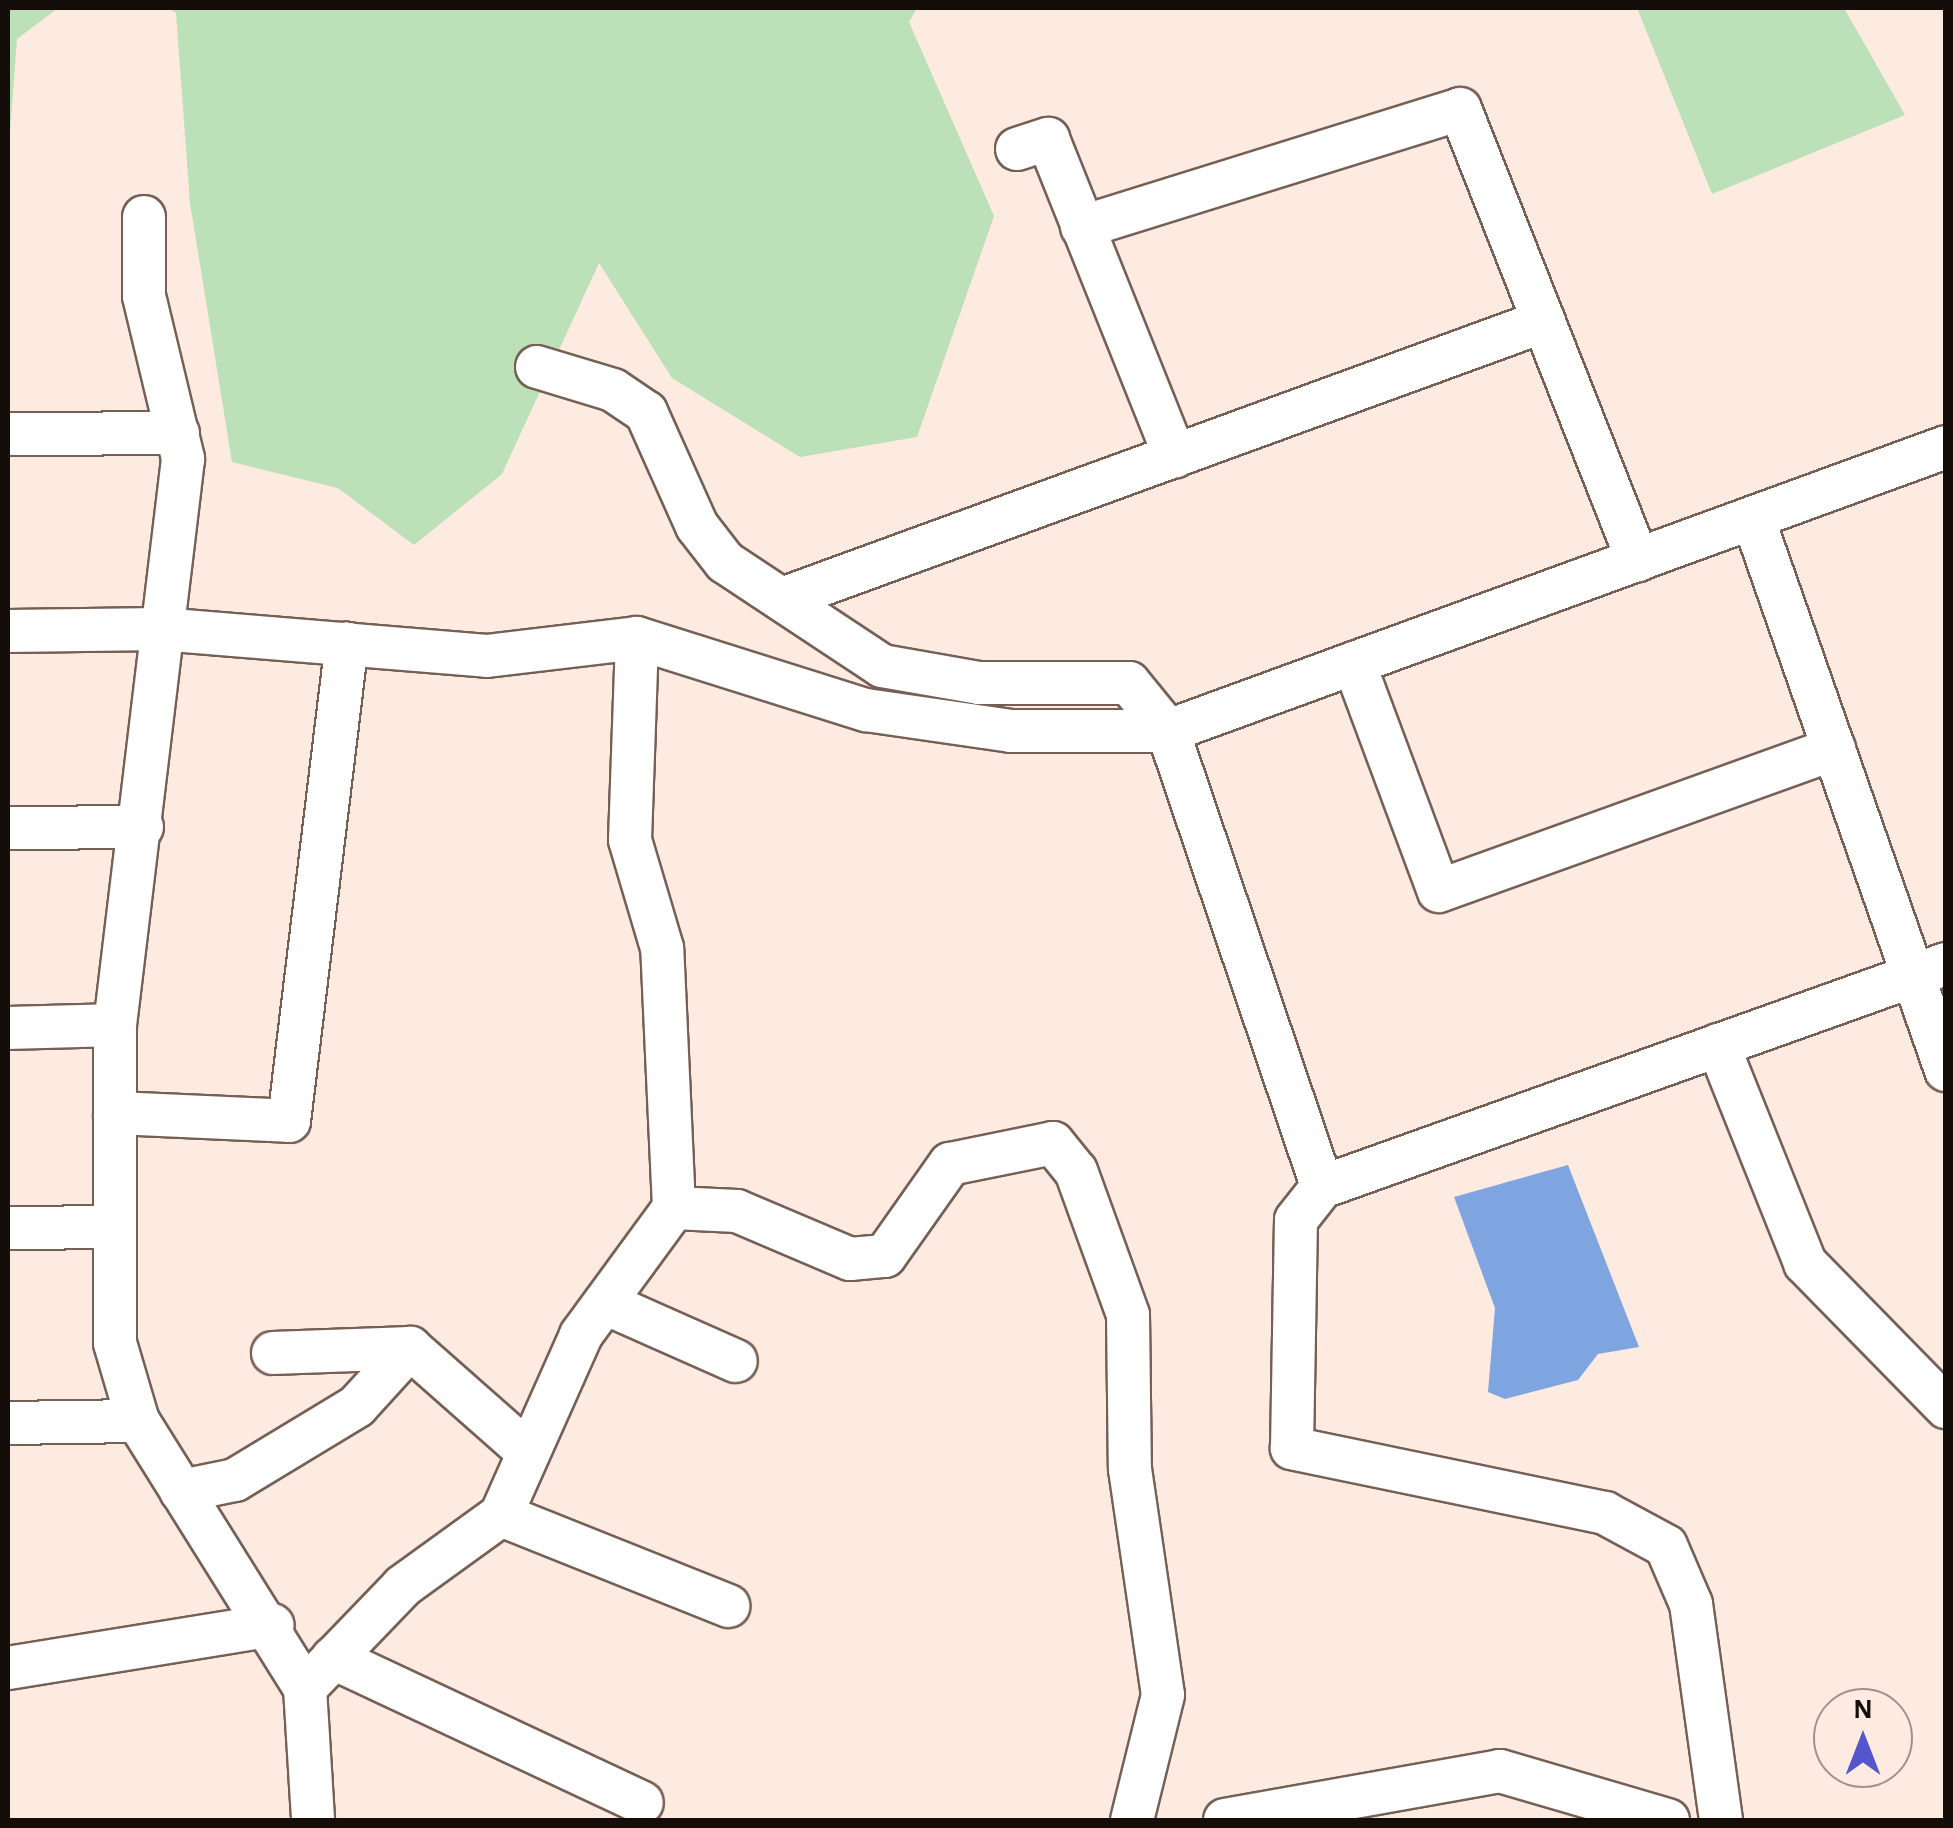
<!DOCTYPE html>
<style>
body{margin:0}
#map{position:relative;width:1953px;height:1828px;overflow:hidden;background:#fdeae0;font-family:"Alegreya Sans",sans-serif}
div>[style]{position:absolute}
.green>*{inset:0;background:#bce0b7}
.water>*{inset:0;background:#7ea5e0}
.roads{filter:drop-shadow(2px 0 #756056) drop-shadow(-2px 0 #756056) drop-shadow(0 2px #756056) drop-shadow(0 -2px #756056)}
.street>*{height:42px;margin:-21px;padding:0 21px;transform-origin:21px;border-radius:21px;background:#fff}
span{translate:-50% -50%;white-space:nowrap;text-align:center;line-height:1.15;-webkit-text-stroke:8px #fdeae0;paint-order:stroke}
.frame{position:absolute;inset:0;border:10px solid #150d09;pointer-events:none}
.north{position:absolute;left:1813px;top:1688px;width:100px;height:100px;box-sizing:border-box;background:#fdeae0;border:2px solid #a0928a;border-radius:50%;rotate:0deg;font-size:28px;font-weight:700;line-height:40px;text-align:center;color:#150d09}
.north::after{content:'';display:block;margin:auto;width:35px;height:45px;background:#5556cd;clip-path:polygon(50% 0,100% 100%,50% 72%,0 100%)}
</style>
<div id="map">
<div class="green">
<div style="clip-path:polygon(8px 8px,58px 8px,17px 39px,8px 159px)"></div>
<div style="clip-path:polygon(168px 8px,917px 8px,909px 22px,994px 216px,917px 437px,800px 457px,672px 378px,599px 263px,502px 474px,414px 545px,338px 488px,232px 462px,190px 203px,176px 13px)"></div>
<div style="clip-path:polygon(1637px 8px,1844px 8px,1905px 115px,1712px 194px)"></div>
</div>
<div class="water">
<div style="clip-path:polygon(1568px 1165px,1639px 1347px,1598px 1354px,1578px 1380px,1505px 1399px,1488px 1392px,1495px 1308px,1454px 1197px)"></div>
</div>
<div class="roads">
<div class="street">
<div style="left:1017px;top:149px;width:33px;rotate:-18deg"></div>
<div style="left:1048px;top:139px;width:342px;rotate:68.2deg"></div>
<div style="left:144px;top:217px;width:79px;rotate:90deg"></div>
<div style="left:144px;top:296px;width:168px;rotate:76.5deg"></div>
<div style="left:183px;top:459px;width:570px;rotate:96.85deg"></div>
<div style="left:115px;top:1025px;width:318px;rotate:90deg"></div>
<div style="left:115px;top:1343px;width:81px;rotate:73.6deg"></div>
<div style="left:138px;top:1421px;width:315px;rotate:58deg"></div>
<div style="left:305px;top:1688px;width:132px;rotate:86.5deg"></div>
<div style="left:1082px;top:227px;width:396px;rotate:-17.3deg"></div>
<div style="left:1460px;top:109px;width:485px;rotate:68.5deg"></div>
<div style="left:537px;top:367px;width:79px;rotate:16.8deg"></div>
<div style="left:613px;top:390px;width:40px;rotate:34deg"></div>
<div style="left:646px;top:412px;width:125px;rotate:65.9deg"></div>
<div style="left:697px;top:526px;width:46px;rotate:52.1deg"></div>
<div style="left:725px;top:562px;width:188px;rotate:33.5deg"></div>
<div style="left:882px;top:666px;width:98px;rotate:9.9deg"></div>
<div style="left:979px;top:683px;width:150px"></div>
<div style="left:1129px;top:683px;width:62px;rotate:50.9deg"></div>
<div style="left:1168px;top:731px;width:481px;rotate:71.3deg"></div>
<div style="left:8px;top:434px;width:170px;rotate:-0.3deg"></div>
<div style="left:1753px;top:518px;width:585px;rotate:70.73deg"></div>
<div style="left:782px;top:599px;width:811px;rotate:-20.04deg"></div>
<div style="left:8px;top:631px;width:152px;rotate:-0.8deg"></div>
<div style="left:160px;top:629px;width:328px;rotate:4.7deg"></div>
<div style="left:487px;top:656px;width:151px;rotate:-6.8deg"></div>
<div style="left:637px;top:638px;width:240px;rotate:17.5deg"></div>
<div style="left:866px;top:710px;width:147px;rotate:8.2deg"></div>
<div style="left:1011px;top:731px;width:157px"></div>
<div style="left:1168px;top:731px;width:828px;rotate:-20.05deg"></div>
<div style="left:1354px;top:663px;width:243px;rotate:69.6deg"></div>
<div style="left:1439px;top:891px;width:420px;rotate:-19.8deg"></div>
<div style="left:8px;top:828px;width:134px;rotate:-0.4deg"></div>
<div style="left:8px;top:1028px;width:107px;rotate:-1.6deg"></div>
<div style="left:1718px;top:1045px;width:235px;rotate:68.2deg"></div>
<div style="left:1805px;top:1263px;width:202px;rotate:45.6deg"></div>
<div style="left:115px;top:1113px;width:174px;rotate:2.6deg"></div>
<div style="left:289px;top:1121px;width:481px;rotate:-83.1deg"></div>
<div style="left:674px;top:1208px;width:63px;rotate:2.7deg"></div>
<div style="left:737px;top:1211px;width:123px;rotate:23deg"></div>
<div style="left:850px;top:1259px;width:35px;rotate:-5deg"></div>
<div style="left:885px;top:1256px;width:113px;rotate:-54.8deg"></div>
<div style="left:950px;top:1164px;width:105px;rotate:-11.5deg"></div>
<div style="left:1053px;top:1143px;width:36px;rotate:51deg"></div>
<div style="left:1076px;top:1171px;width:153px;rotate:70.1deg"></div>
<div style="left:1128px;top:1315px;width:154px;rotate:89.3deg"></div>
<div style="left:1130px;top:1469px;width:228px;rotate:81.7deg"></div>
<div style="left:1163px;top:1695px;width:129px;rotate:103.9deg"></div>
<div style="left:8px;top:1228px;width:107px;rotate:-0.5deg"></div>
<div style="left:605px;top:1303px;width:143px;rotate:23.9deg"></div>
<div style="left:273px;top:1353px;width:137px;rotate:-2.1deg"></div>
<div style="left:410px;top:1348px;width:157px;rotate:41.4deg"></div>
<div style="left:8px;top:1423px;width:130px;rotate:-0.9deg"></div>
<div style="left:181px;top:1491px;width:55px;rotate:-11.5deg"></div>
<div style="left:235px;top:1480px;width:143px;rotate:-31.2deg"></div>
<div style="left:357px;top:1406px;width:79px;rotate:-47.6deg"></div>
<div style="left:501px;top:1515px;width:245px;rotate:21.8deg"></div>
<div style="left:333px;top:1658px;width:341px;rotate:25.1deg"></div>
<div style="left:8px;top:1668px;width:268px;rotate:-9.2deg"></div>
<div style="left:305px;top:1688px;width:141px;rotate:-46.1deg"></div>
<div style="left:403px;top:1586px;width:121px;rotate:-35.9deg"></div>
<div style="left:501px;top:1515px;width:197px;rotate:-66deg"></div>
<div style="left:581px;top:1335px;width:157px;rotate:-53.8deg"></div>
<div style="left:674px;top:1208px;width:260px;rotate:-92.6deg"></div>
<div style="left:662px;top:948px;width:113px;rotate:-106.5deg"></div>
<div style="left:630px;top:840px;width:202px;rotate:-88deg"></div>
<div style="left:1225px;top:1820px;width:279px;rotate:-10.1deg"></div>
<div style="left:1500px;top:1771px;width:175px;rotate:16.3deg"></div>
<div style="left:1721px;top:1820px;width:218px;rotate:-97.9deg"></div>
<div style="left:1691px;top:1604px;width:63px;rotate:-113.3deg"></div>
<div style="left:1666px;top:1546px;width:69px;rotate:-151.6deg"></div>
<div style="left:1605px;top:1513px;width:320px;rotate:-168.3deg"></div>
<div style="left:1292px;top:1448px;width:228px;rotate:-89deg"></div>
<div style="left:1296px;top:1220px;width:42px;rotate:-51.8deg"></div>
<div style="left:1322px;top:1187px;width:663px;rotate:-19.67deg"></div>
</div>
</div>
<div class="frame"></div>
<div class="north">N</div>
</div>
